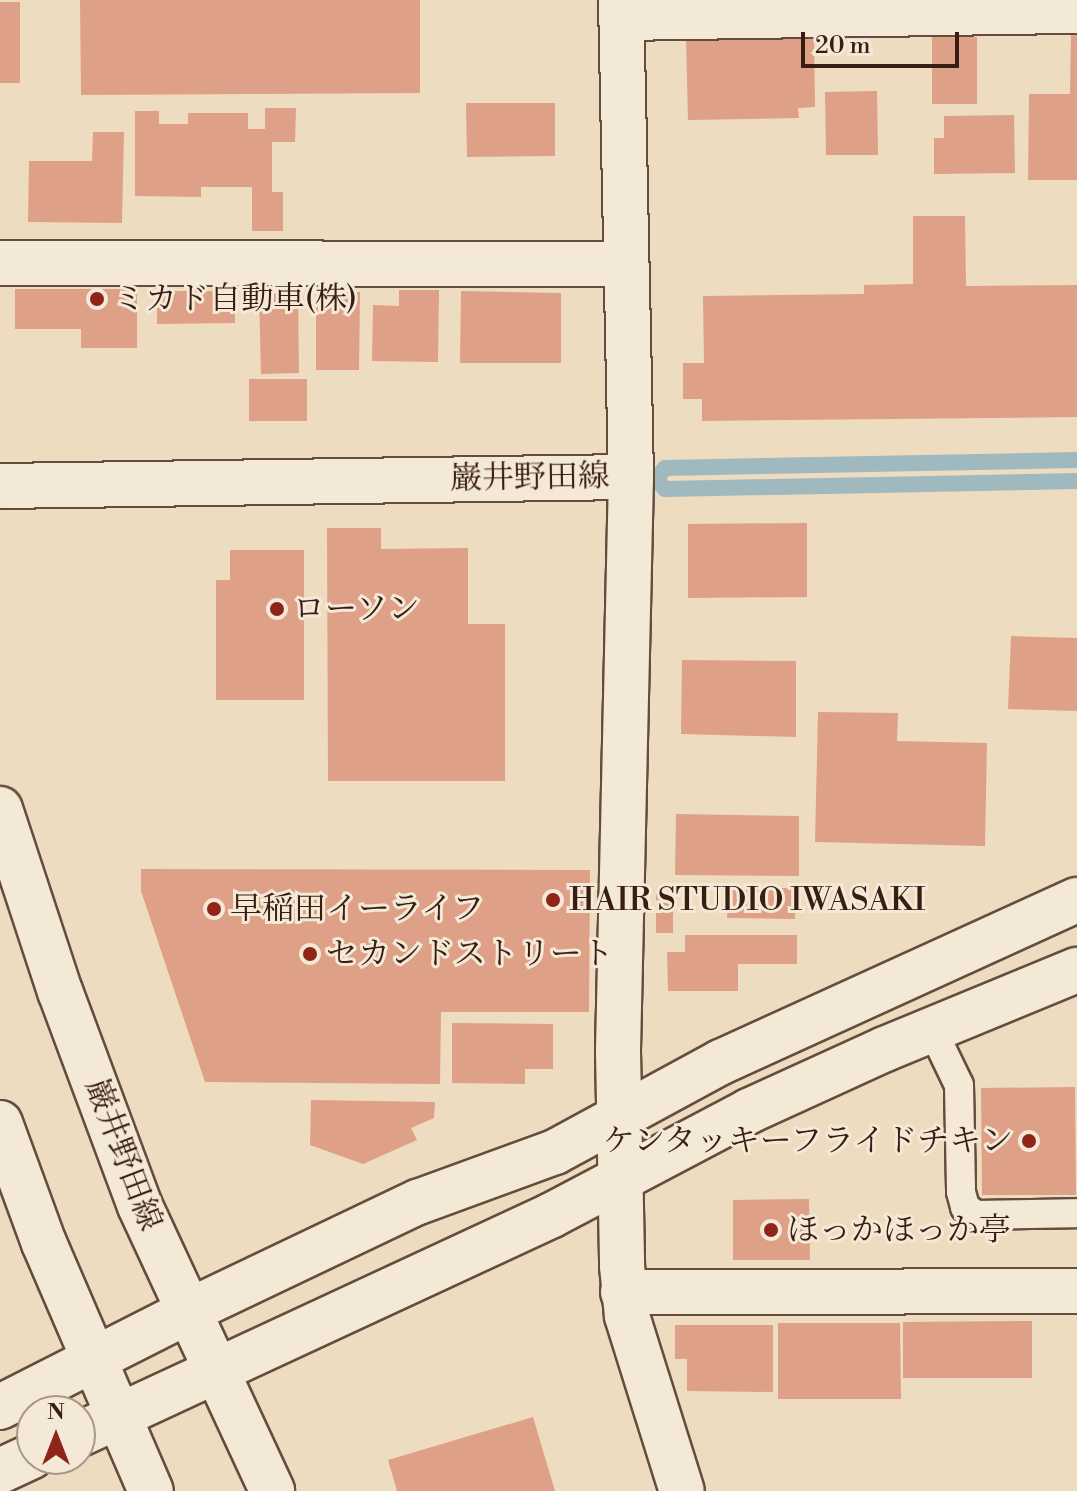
<!DOCTYPE html>
<meta charset="utf-8">
<style>
body{margin:0}
#map{position:relative;width:1077px;height:1491px;overflow:hidden;background:#eedcc1;font-family:"Libre Bodoni","Noto Serif JP",serif}
div>[style]{position:absolute}
.stream>*{height:16px;margin:-8px;padding:0 8px;transform-origin:8px;border-radius:8px;background:#9fb9be}
.building>*{inset:0;background:#dea086}
.roads{filter:drop-shadow(2px 0 #654d3e) drop-shadow(-2px 0 #654d3e) drop-shadow(0 2px #654d3e) drop-shadow(0 -2px #654d3e)}
.service>*{height:28px;margin:-14px;padding:0 14px;transform-origin:14px;border-radius:14px;background:#f4e8d7}
.minor>*{height:44px;margin:-22px;padding:0 22px;transform-origin:22px;border-radius:22px;background:#f4e8d7}
.tertiary>*{height:44px;margin:-22px;padding:0 22px;transform-origin:22px;border-radius:22px;background:#f4e8d7}
.secondary>*{height:44px;margin:-22px;padding:0 22px;transform-origin:22px;border-radius:22px;background:#f4e8d7}
.dots>*{width:22px;height:22px;translate:-50% -50%;box-sizing:border-box;border:4px solid #f4e8d7;border-radius:50%}
span{translate:-50% -50%;white-space:nowrap;text-align:center;line-height:1.15;-webkit-text-stroke:6px #f4e8d7;paint-order:stroke}
.poi-label{font-size:32px;color:#371d12}
.left{translate:0 -50%;text-align:left}
.right{translate:-100% -50%;text-align:right}
.street-label{font-size:32px;color:#371d12}
.north{position:absolute;left:16px;top:1395px;width:80px;height:80px;box-sizing:border-box;background:#f4e8d7;border:2px solid #a89788;border-radius:50%;rotate:0deg;font-size:22px;font-weight:700;line-height:32px;text-align:center;color:#371d12}
.north::after{content:'';display:block;margin:auto;width:28px;height:36px;background:#8f2418;clip-path:polygon(50% 0,100% 100%,50% 72%,0 100%)}
.scale{position:absolute;left:801px;top:32px;width:158px;height:36px;box-sizing:border-box;border:4px solid #371d12;border-top:0;padding-left:10px;font-size:24px;line-height:28px;white-space:nowrap;color:#371d12;-webkit-text-stroke:6px #f4e8d7;paint-order:stroke}
</style>
<div id="map">
<div class="stream">
<div style="left:1077px;top:460px;width:412px;rotate:178.9deg"></div>
<div style="left:665px;top:468px;width:14px;rotate:129deg"></div>
<div style="left:656px;top:479px;width:13px;rotate:48deg"></div>
<div style="left:665px;top:489px;width:412px;rotate:-1.1deg"></div>
</div>
<div class="building">
<div style="clip-path:polygon(80px 0,420px 0,420px 93px,81px 95px)"></div>
<div style="clip-path:polygon(0 2px,20px 2px,20px 83px,0 83px)"></div>
<div style="clip-path:polygon(1071px 32px,1077px 32px,1077px 180px,1028px 180px,1029px 94px,1070px 94px)"></div>
<div style="clip-path:polygon(814px 36px,815px 107px,798px 108px,799px 118px,688px 120px,686px 38px)"></div>
<div style="clip-path:polygon(932px 37px,977px 37px,977px 104px,932px 104px)"></div>
<div style="clip-path:polygon(877px 91px,878px 155px,826px 155px,825px 92px)"></div>
<div style="clip-path:polygon(466px 103px,555px 103px,555px 156px,467px 157px)"></div>
<div style="clip-path:polygon(265px 108px,296px 108px,295px 142px,272px 142px,272px 192px,283px 192px,283px 231px,252px 231px,252px 187px,201px 187px,201px 197px,135px 196px,135px 111px,159px 111px,159px 124px,188px 124px,188px 113px,248px 113px,248px 129px,265px 129px)"></div>
<div style="clip-path:polygon(1014px 115px,1015px 173px,934px 174px,934px 138px,944px 138px,944px 116px)"></div>
<div style="clip-path:polygon(93px 132px,124px 132px,122px 223px,28px 222px,29px 161px,92px 161px)"></div>
<div style="clip-path:polygon(913px 216px,965px 216px,966px 286px,1077px 285px,1077px 417px,702px 421px,702px 399px,683px 399px,683px 363px,704px 363px,703px 296px,864px 294px,864px 285px,913px 284px)"></div>
<div style="clip-path:polygon(15px 289px,137px 289px,137px 348px,81px 348px,81px 329px,15px 329px)"></div>
<div style="clip-path:polygon(399px 290px,439px 290px,438px 362px,372px 361px,373px 305px,399px 306px)"></div>
<div style="clip-path:polygon(157px 291px,235px 291px,235px 323px,157px 324px)"></div>
<div style="clip-path:polygon(461px 291px,561px 293px,561px 363px,460px 363px)"></div>
<div style="clip-path:polygon(316px 292px,360px 292px,359px 370px,316px 370px)"></div>
<div style="clip-path:polygon(298px 293px,299px 373px,261px 374px,259px 294px)"></div>
<div style="clip-path:polygon(249px 379px,307px 379px,307px 421px,249px 421px)"></div>
<div style="clip-path:polygon(807px 523px,807px 597px,688px 598px,688px 524px)"></div>
<div style="clip-path:polygon(327px 528px,381px 528px,381px 549px,468px 548px,468px 624px,505px 624px,505px 781px,328px 781px)"></div>
<div style="clip-path:polygon(230px 550px,304px 550px,304px 700px,216px 700px,216px 580px,230px 580px)"></div>
<div style="clip-path:polygon(1011px 636px,1077px 638px,1077px 711px,1008px 709px)"></div>
<div style="clip-path:polygon(682px 660px,796px 661px,796px 737px,681px 734px)"></div>
<div style="clip-path:polygon(818px 712px,898px 713px,897px 741px,987px 743px,985px 846px,815px 842px)"></div>
<div style="clip-path:polygon(676px 814px,799px 816px,799px 876px,675px 875px)"></div>
<div style="clip-path:polygon(141px 869px,590px 870px,589px 1012px,441px 1012px,440px 1084px,205px 1082px,141px 891px)"></div>
<div style="clip-path:polygon(728px 888px,795px 888px,795px 919px,727px 918px)"></div>
<div style="clip-path:polygon(656px 894px,673px 894px,673px 933px,656px 933px)"></div>
<div style="clip-path:polygon(685px 935px,797px 935px,797px 964px,738px 964px,738px 991px,668px 991px,667px 952px,685px 952px)"></div>
<div style="clip-path:polygon(452px 1023px,553px 1024px,553px 1069px,525px 1069px,525px 1084px,452px 1083px)"></div>
<div style="clip-path:polygon(1075px 1087px,1076px 1195px,982px 1195px,981px 1088px)"></div>
<div style="clip-path:polygon(311px 1100px,435px 1102px,434px 1118px,411px 1128px,417px 1140px,363px 1164px,310px 1145px)"></div>
<div style="clip-path:polygon(809px 1199px,810px 1260px,733px 1260px,733px 1200px)"></div>
<div style="clip-path:polygon(1032px 1321px,1032px 1378px,903px 1378px,903px 1322px)"></div>
<div style="clip-path:polygon(778px 1323px,900px 1323px,901px 1399px,778px 1399px)"></div>
<div style="clip-path:polygon(675px 1325px,773px 1325px,773px 1392px,687px 1391px,687px 1359px,675px 1359px)"></div>
<div style="clip-path:polygon(533px 1417px,555px 1491px,397px 1491px,388px 1460px)"></div>
</div>
<div class="roads">
<div class="service">
<div style="left:932px;top:1029px;width:62px;rotate:64.3deg"></div>
<div style="left:959px;top:1085px;width:107px;rotate:88.9deg"></div>
<div style="left:961px;top:1192px;width:16px;rotate:75deg"></div>
<div style="left:965px;top:1207px;width:14px;rotate:36deg"></div>
<div style="left:976px;top:1215px;width:101px;rotate:-1.1deg"></div>
</div>
<div class="minor">
<div style="left:622px;top:18px;width:455px;rotate:-0.9deg"></div>
<div style="left:0;top:263px;width:626px;rotate:0.09deg"></div>
<div style="left:631px;top:477px;width:574px;rotate:91.3deg"></div>
<div style="left:618px;top:1051px;width:215px;rotate:88.9deg"></div>
<div style="left:622px;top:1266px;width:50px;rotate:84.3deg"></div>
<div style="left:627px;top:1316px;width:183px;rotate:72.6deg"></div>
<div style="left:623px;top:1292px;width:454px;rotate:-0.1deg"></div>
</div>
<div class="tertiary">
<div style="left:189px;top:1311px;width:254px;rotate:-25.5deg"></div>
<div style="left:418px;top:1202px;width:146px;rotate:-20.1deg"></div>
<div style="left:555px;top:1152px;width:189px;rotate:-28.5deg"></div>
<div style="left:721px;top:1062px;width:391px;rotate:-24.5deg"></div>
<div style="left:216px;top:1371px;width:370px;rotate:-24.9deg"></div>
<div style="left:552px;top:1215px;width:223px;rotate:-27.8deg"></div>
<div style="left:749px;top:1111px;width:149px;rotate:-24.5deg"></div>
<div style="left:885px;top:1049px;width:208px;rotate:-22.4deg"></div>
</div>
<div class="secondary">
<div style="left:0;top:486px;width:631px;rotate:-0.82deg"></div>
<div style="left:631px;top:477px;width:477px;rotate:-91.2deg"></div>
<div style="left:0;top:809px;width:192px;rotate:71.8deg"></div>
<div style="left:60px;top:991px;width:229px;rotate:69.6deg"></div>
<div style="left:140px;top:1206px;width:314px;rotate:65.1deg"></div>
<div style="left:0;top:1123px;width:128px;rotate:69.9deg"></div>
<div style="left:44px;top:1243px;width:270px;rotate:66.7deg"></div>
<div style="left:0;top:1407px;width:212px;rotate:-26.9deg"></div>
<div style="left:80px;top:1434px;width:150px;rotate:-24.9deg"></div>
<div style="left:0;top:1471px;width:35px;rotate:-25deg"></div>
</div>
</div>
<div class="dots">
<div style="left:97px;top:299px;background:#8f2418"></div>
<div style="left:277px;top:609px;background:#8f2418"></div>
<div style="left:553px;top:900px;background:#8f2418"></div>
<div style="left:214px;top:909px;background:#8f2418"></div>
<div style="left:310px;top:954px;background:#8f2418"></div>
<div style="left:1029px;top:1141px;background:#8f2418"></div>
<div style="left:771px;top:1230px;background:#8f2418"></div>
</div>
<div class="poi-label">
<span class="left" style="left:113px;top:299px">ミカド自動車(株)</span>
<span class="left" style="left:293px;top:609px">ローソン</span>
<span class="left" style="left:569px;top:900px">HAIR STUDIO IWASAKI</span>
<span class="left" style="left:230px;top:909px">早稲田イーライフ</span>
<span class="left" style="left:326px;top:954px">セカンドストリート</span>
<span class="right" style="left:1013px;top:1141px">ケンタッキーフライドチキン</span>
<span class="left" style="left:787px;top:1230px">ほっかほっか亭</span>
</div>
<div class="street-label">
<span style="left:530px;top:478px;rotate:-1deg">巌井野田線</span>
<span style="left:123px;top:1155px;rotate:69deg">巌井野田線</span>
</div>
<div class="north">N</div>
<div class="scale">20 m</div>
</div>
